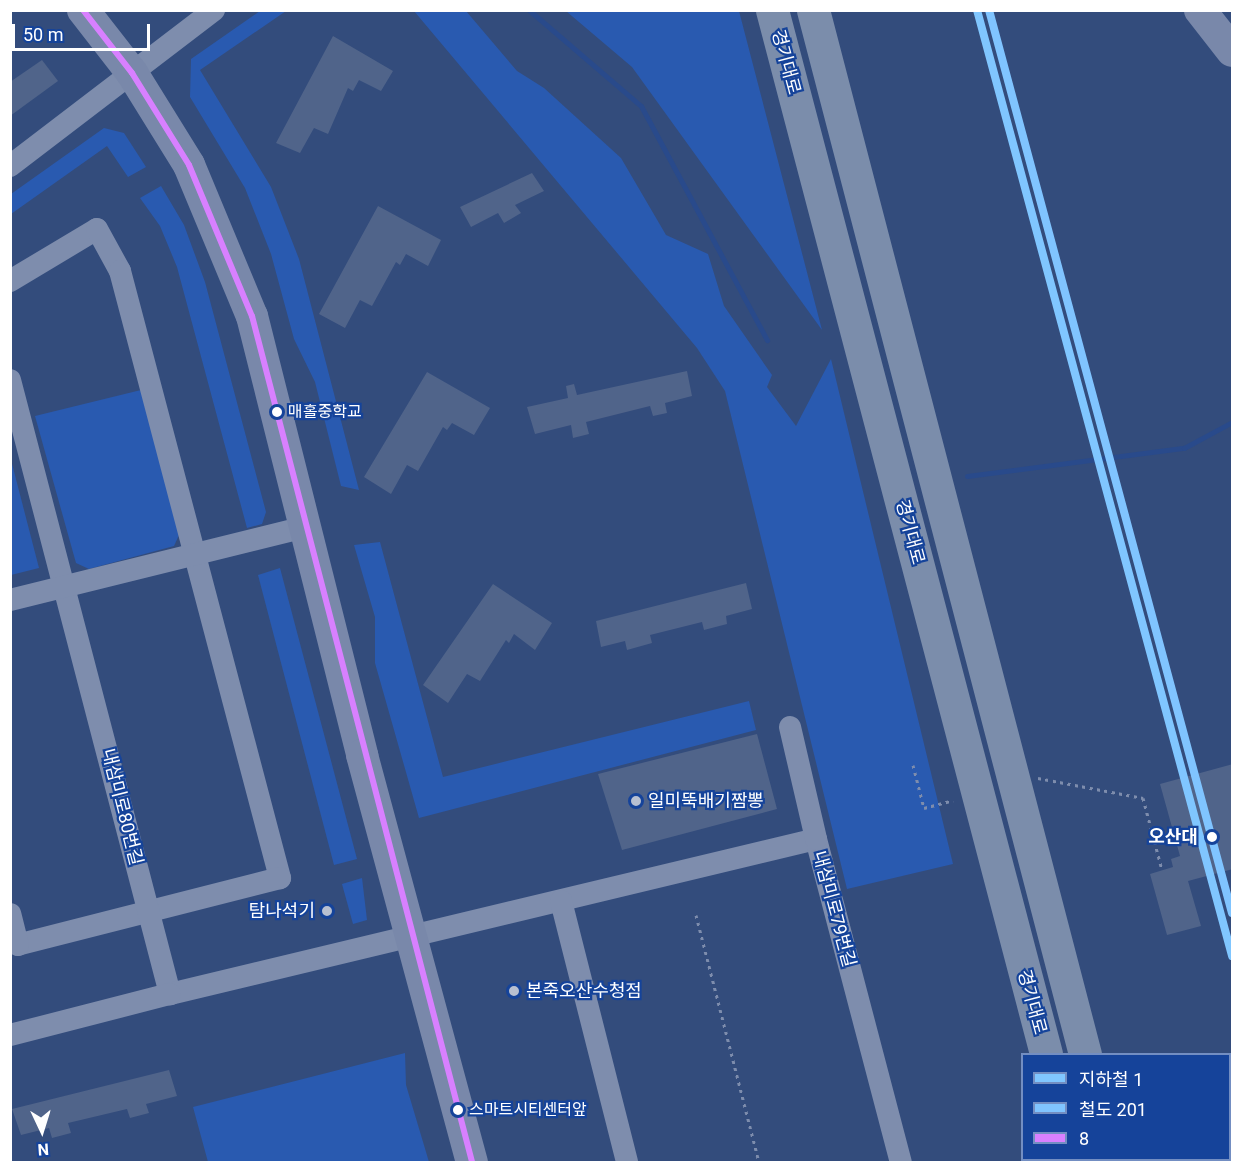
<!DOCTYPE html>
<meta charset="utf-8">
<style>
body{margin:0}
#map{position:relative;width:1243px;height:1173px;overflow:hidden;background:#334c7c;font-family:Roboto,"Noto Sans KR",sans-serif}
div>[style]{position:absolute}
.green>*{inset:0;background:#295ab0}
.stream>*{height:5px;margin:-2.5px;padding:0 2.5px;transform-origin:2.5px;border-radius:2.5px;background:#294a8b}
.building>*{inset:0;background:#50648a}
.path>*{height:3px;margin-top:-1.5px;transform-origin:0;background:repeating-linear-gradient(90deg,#7e8dad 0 3px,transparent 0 7.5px)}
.street>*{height:22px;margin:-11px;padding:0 11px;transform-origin:11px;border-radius:11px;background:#7e8dad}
.secondary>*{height:32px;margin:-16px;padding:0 16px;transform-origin:16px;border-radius:16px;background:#7988aa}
.primary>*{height:33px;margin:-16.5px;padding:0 16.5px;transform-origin:16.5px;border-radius:16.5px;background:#7b8dab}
.bus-1>*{height:6px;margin:-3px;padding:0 3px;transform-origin:3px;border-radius:3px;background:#d880ff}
.rail-1>*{height:8px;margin:-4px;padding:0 4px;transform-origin:4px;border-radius:4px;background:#80c4ff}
.metro-1>*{height:8px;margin:-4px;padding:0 4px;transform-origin:4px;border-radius:4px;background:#80c6ff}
.dots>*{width:16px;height:16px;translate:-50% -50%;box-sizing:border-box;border:3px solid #15439a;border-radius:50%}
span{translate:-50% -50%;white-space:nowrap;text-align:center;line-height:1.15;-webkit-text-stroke:4.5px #15439a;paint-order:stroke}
.bus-label{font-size:16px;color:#fff}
.left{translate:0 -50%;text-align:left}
.street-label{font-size:18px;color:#fff}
.poi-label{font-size:18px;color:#fff}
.right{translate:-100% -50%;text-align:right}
.stop-label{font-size:18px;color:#fff;font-weight:700}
.frame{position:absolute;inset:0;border:12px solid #fff;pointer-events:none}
.legend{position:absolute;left:1021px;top:1053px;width:210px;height:108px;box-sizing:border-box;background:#15439a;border:2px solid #738ec2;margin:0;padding:8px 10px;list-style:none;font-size:18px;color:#fff}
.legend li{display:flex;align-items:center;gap:12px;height:30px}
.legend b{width:30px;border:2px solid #738ec2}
.north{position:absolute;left:12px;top:1101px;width:60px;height:60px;-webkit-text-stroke:4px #15439a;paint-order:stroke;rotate:176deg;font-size:16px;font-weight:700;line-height:24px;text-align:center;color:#fff}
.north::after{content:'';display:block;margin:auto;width:21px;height:27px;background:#fff;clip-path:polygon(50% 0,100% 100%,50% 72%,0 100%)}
.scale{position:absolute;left:12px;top:24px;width:138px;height:27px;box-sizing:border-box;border:3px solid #fff;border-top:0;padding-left:8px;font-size:18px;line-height:21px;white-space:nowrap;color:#fff;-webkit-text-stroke:4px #15439a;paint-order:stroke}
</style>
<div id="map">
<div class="green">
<div style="clip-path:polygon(260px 11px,286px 11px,200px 70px,271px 187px,299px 259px,359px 490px,341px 486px,315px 382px,294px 339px,271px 254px,245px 188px,190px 97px,191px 59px)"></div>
<div style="clip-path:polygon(414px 11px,466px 11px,517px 71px,544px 88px,621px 158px,666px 235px,708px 254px,724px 306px,772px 375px,767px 387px,796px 426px,831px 359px,953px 864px,847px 889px,725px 391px,697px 348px)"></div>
<div style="clip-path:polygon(566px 11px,739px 11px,822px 330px,632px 67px)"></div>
<div style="clip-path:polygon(104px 128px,124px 133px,146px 167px,128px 177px,107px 146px,11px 214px,11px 194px)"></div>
<div style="clip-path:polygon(161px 186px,184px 225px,205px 282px,266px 512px,262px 524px,247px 528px,177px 267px,160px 226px,140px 198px)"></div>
<div style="clip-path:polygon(141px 390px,179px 535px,174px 546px,89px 569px,76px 563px,35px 416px)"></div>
<div style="clip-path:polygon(10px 456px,39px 568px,11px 575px,10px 575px)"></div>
<div style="clip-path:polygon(380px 542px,443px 777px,749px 701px,756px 730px,419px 818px,375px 663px,375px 617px,354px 545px)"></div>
<div style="clip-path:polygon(280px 568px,357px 859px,334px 865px,258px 575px)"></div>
<div style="clip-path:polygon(362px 878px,367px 920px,353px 924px,342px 884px)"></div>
<div style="clip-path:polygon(405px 1053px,406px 1085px,429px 1162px,208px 1162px,193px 1107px)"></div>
</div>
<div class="stream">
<div style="left:529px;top:10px;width:148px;rotate:40.6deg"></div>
<div style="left:641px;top:106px;width:266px;rotate:61.7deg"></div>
<div style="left:967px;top:476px;width:219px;rotate:-7.4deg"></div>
<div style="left:1184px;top:448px;width:55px;rotate:-28.4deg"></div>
</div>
<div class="building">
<div style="clip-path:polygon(333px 36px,393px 71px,381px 91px,359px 80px,353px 91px,348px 88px,328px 134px,314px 128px,300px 153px,276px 143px)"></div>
<div style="clip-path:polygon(42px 60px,58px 81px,10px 116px,10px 82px)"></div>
<div style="clip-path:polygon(532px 173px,544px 191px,515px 205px,521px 213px,504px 223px,498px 213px,471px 227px,460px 207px)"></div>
<div style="clip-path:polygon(378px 206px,441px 240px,428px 266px,406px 254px,400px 265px,396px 262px,372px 306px,360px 300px,345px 328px,319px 314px)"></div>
<div style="clip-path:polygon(687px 371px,692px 396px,665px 403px,667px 413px,653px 416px,650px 406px,586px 422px,589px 434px,573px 438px,571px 425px,535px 434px,527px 407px,568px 398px,566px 386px,574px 384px,577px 395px)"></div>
<div style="clip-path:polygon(427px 372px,490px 408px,474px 435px,452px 423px,447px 430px,443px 427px,418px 471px,407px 465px,391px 494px,364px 477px)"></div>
<div style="clip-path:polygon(746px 583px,752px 609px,726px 616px,727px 624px,704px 630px,702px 622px,650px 635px,652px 643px,627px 650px,625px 641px,601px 647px,596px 621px)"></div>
<div style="clip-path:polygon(493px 584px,552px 623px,535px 650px,514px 634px,509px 643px,506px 640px,480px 681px,467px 674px,448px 703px,423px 685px)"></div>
<div style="clip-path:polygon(757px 734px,777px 809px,622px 850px,598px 774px)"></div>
<div style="clip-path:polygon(1233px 764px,1233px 869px,1188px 881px,1201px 926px,1167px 935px,1150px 874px,1173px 867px,1171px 859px,1180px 856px,1160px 784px)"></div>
<div style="clip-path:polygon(169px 1070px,177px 1096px,146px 1104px,149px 1113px,130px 1118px,127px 1109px,68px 1123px,71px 1133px,52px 1138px,49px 1128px,21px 1135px,12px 1109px)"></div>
</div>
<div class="path">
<div style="left:913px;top:765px;width:44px;rotate:75.7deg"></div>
<div style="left:924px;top:808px;width:30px;rotate:-15deg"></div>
<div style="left:1038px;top:778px;width:107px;rotate:10.8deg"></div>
<div style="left:1143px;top:798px;width:74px;rotate:75.2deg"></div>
<div style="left:696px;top:915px;width:255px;rotate:75.7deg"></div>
</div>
<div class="street">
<div style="left:10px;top:166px;width:257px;rotate:-37.4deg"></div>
<div style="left:10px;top:281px;width:101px;rotate:-30.9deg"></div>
<div style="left:97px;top:229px;width:48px;rotate:61.3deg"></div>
<div style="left:120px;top:271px;width:628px;rotate:75.23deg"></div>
<div style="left:280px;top:878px;width:270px;rotate:165.7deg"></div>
<div style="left:18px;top:945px;width:32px;rotate:-104deg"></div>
<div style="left:10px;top:380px;width:635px;rotate:75.39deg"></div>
<div style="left:170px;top:994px;width:664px;rotate:-13.49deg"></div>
<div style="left:816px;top:839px;width:334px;rotate:75.3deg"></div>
<div style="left:10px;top:600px;width:305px;rotate:-13.9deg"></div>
<div style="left:790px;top:727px;width:115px;rotate:76.9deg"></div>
<div style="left:561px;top:901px;width:269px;rotate:75.8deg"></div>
<div style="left:10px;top:1035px;width:165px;rotate:-14.4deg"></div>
</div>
<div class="secondary">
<div style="left:83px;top:10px;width:80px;rotate:52.1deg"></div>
<div style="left:132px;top:73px;width:108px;rotate:58.2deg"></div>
<div style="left:189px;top:165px;width:164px;rotate:67.4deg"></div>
<div style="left:252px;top:316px;width:453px;rotate:75.9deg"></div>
<div style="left:362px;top:755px;width:422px;rotate:74.9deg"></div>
<div style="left:1200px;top:10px;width:52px;rotate:52deg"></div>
</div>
<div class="primary">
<div style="left:772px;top:10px;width:1079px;rotate:75.29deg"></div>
<div style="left:813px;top:10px;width:1079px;rotate:75.4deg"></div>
<div style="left:1073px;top:1160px;width:2px;rotate:63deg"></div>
<div style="left:1112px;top:1160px;width:2px;rotate:63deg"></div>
</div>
<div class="bus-1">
<div style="left:83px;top:10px;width:80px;rotate:52.1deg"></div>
<div style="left:132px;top:73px;width:108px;rotate:58.2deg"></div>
<div style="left:189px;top:165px;width:164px;rotate:67.4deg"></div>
<div style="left:252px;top:316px;width:874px;rotate:75.42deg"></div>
</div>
<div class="rail-1">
<div style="left:989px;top:10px;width:935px;rotate:74.94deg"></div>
</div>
<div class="metro-1">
<div style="left:977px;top:10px;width:980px;rotate:74.91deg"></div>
</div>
<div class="dots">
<div style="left:277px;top:412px;background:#fff"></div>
<div style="left:636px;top:801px;background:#b8c0d1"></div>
<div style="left:1212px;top:837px;background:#fff"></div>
<div style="left:327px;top:911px;background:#b8c0d1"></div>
<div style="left:514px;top:991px;background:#b8c0d1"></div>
<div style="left:458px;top:1110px;background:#fff"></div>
</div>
<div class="bus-label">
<span class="left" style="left:288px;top:412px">매홀중학교</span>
<span class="left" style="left:469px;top:1110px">스마트시티센터앞</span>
</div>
<div class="street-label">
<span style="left:786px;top:62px;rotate:75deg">경기대로</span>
<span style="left:910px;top:532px;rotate:75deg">경기대로</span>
<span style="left:122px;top:807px;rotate:76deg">내삼미로80번길</span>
<span style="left:834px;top:909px;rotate:75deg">내삼미로79번길</span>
<span style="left:1032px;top:1002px;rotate:75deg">경기대로</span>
</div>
<div class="poi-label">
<span class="left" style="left:648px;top:801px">일미뚝배기짬뽕</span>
<span class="right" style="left:315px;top:911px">탐나석기</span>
<span class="left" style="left:526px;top:991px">본죽오산수청점</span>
</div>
<div class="stop-label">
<span class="right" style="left:1198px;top:837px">오산대</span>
</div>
<div class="frame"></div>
<ul class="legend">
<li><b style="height:8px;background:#80c6ff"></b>지하철 1</li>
<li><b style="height:8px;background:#80c4ff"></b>철도 201</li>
<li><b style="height:8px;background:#d880ff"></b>8</li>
</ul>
<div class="north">N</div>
<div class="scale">50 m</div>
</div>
